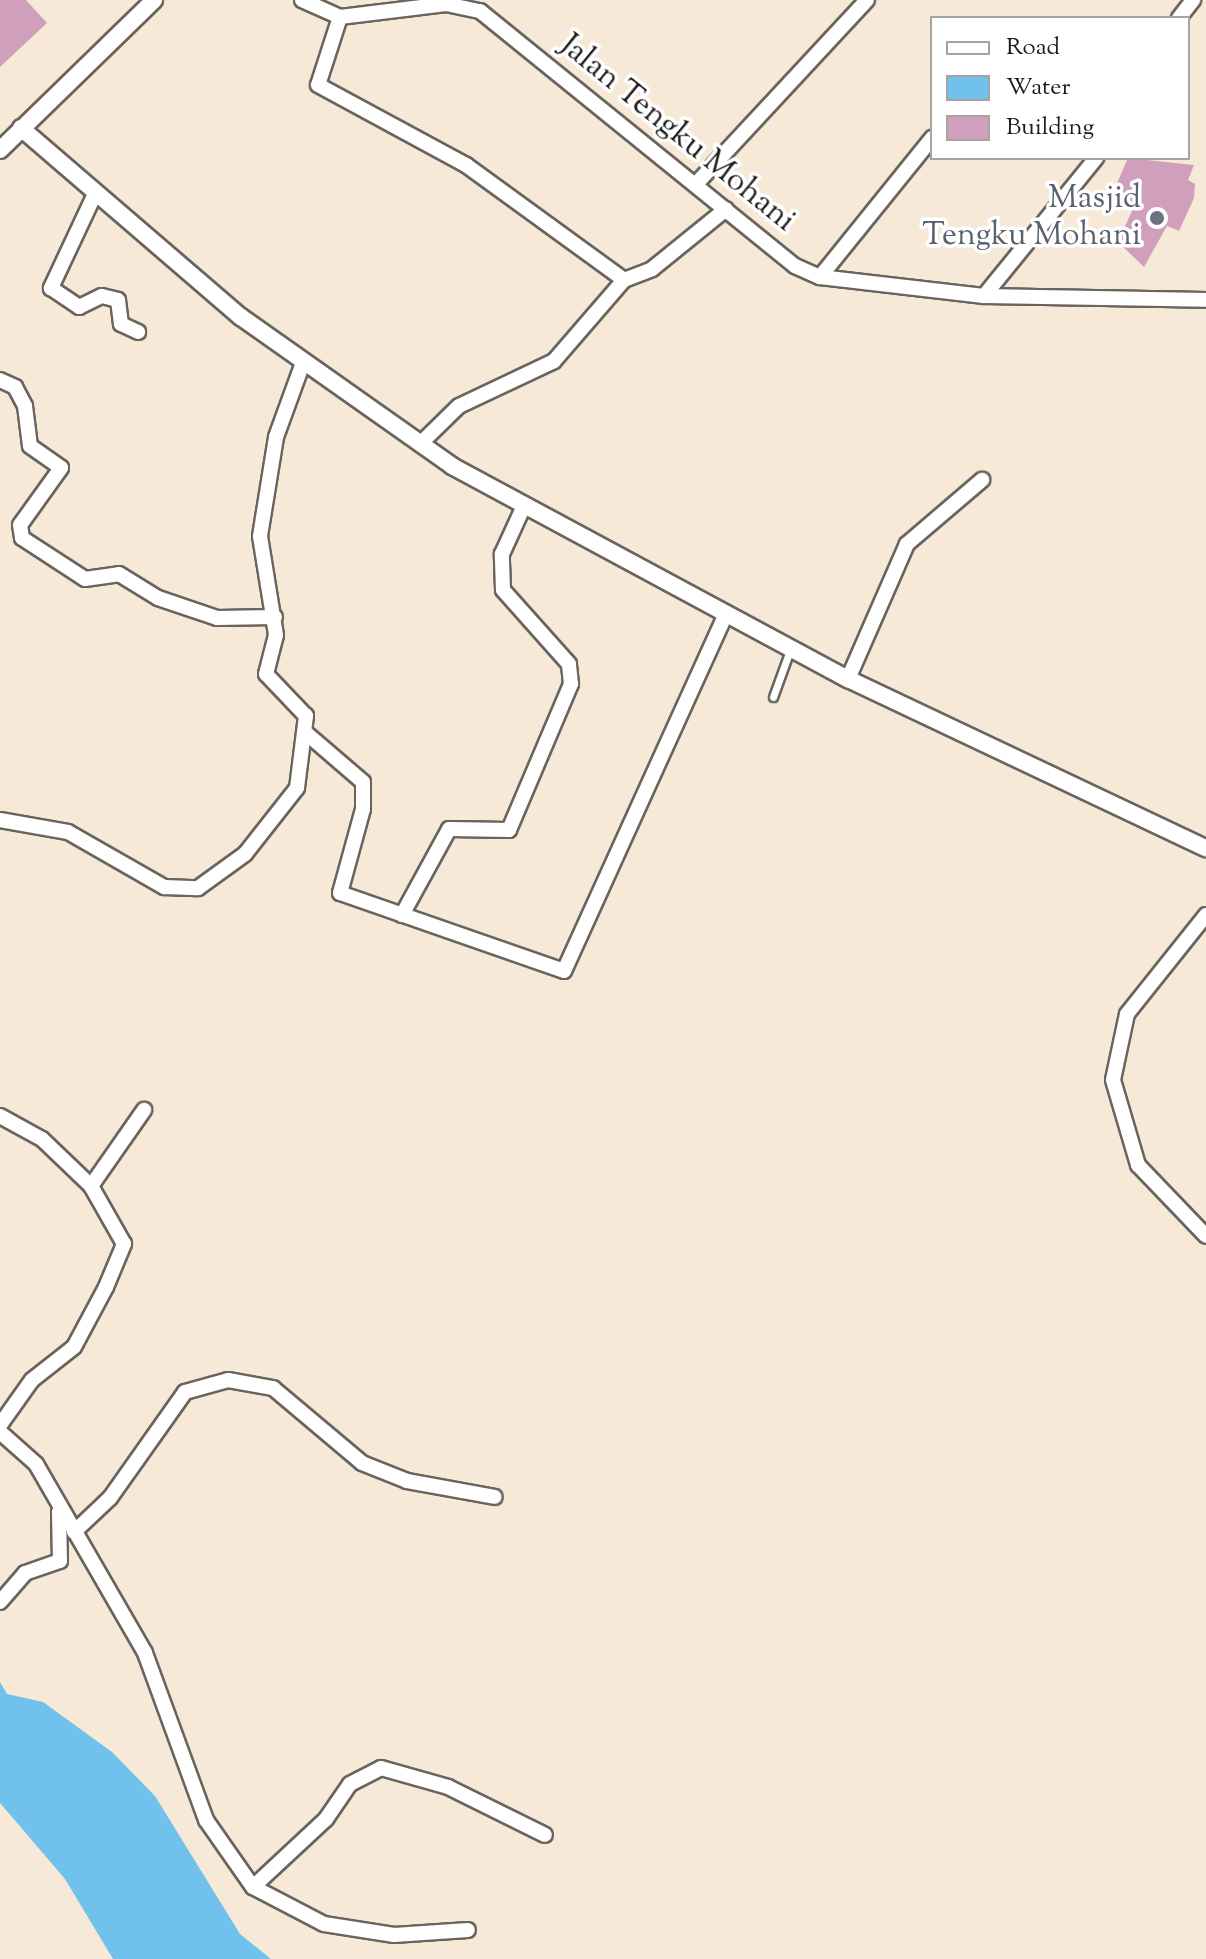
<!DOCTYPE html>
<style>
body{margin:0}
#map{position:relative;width:1206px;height:1959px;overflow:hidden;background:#f7e9d7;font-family:"Sorts Mill Goudy",serif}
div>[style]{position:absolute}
.water>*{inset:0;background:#70c2ec}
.building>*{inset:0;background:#d09fbb}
.roads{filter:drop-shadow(2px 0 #69645d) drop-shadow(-2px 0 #69645d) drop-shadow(0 2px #69645d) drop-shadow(0 -2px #69645d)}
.service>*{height:7px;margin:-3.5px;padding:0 3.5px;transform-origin:3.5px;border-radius:3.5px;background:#fff}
.minor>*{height:14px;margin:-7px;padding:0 7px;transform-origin:7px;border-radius:7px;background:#fff}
.tertiary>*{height:16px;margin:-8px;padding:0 8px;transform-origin:8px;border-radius:8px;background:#fff}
.dots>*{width:22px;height:22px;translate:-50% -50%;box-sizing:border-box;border:4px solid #fff;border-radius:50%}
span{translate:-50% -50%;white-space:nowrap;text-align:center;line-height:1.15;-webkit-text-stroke:7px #fff;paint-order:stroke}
.street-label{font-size:32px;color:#1c1c1c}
.worship-label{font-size:32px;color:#5b616d}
.right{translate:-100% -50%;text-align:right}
.legend{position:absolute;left:930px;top:16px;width:260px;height:144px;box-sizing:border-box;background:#fff;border:2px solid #a4a4a4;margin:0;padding:10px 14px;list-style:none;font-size:24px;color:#1c1c1c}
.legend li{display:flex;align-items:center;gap:16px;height:40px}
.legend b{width:40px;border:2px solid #a4a4a4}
</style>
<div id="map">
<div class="water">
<div style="clip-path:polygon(0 1682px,7px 1694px,43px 1702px,112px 1752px,155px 1796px,240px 1934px,271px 1959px,113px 1959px,65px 1879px,0 1803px)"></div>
</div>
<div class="building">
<div style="clip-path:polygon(0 0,26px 0,47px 23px,0 67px)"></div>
<div style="clip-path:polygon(1128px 158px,1194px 165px,1188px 180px,1195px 184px,1194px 198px,1179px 231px,1167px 226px,1144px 267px,1118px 242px,1132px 211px,1110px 199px)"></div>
</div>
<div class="roads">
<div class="service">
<div style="left:773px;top:697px;width:50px;rotate:-70.1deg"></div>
</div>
<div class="minor">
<div style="left:302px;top:0;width:42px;rotate:24.1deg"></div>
<div style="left:340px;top:17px;width:107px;rotate:-7deg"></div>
<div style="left:446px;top:4px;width:35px;rotate:12deg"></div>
<div style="left:480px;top:11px;width:405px;rotate:39deg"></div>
<div style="left:795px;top:266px;width:27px;rotate:24deg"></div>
<div style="left:820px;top:277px;width:165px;rotate:6.6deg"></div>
<div style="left:984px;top:296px;width:222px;rotate:1deg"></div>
<div style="left:340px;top:17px;width:71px;rotate:107.9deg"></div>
<div style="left:318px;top:85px;width:168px;rotate:28.4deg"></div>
<div style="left:466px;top:165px;width:195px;rotate:36deg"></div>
<div style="left:624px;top:280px;width:30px;rotate:-21deg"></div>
<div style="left:652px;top:269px;width:95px;rotate:-39deg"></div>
<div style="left:1179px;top:18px;width:23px;rotate:-52deg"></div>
<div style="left:696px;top:184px;width:251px;rotate:-47.1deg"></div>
<div style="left:94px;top:196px;width:102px;rotate:115.1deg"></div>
<div style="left:51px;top:288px;width:34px;rotate:34deg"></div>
<div style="left:79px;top:307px;width:25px;rotate:-26deg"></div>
<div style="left:102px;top:296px;width:16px;rotate:14deg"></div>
<div style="left:118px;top:300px;width:24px;rotate:83deg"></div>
<div style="left:121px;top:324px;width:19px;rotate:25deg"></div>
<div style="left:820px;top:277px;width:179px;rotate:-51.1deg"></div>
<div style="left:984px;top:296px;width:178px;rotate:-50.9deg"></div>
<div style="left:0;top:380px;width:17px;rotate:25deg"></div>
<div style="left:15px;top:387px;width:21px;rotate:62deg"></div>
<div style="left:25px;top:406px;width:40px;rotate:82.9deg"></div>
<div style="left:30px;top:446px;width:38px;rotate:35deg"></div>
<div style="left:61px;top:468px;width:70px;rotate:125.7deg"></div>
<div style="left:20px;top:525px;width:13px;rotate:81deg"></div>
<div style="left:22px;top:538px;width:75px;rotate:33.1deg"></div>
<div style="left:85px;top:579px;width:34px;rotate:-8deg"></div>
<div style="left:119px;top:574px;width:46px;rotate:31.6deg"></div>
<div style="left:158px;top:598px;width:62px;rotate:18.7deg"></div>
<div style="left:217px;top:618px;width:58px;rotate:-1deg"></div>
<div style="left:420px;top:444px;width:54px;rotate:-44.3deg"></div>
<div style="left:459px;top:406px;width:105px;rotate:-25.3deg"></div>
<div style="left:554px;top:361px;width:107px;rotate:-49.2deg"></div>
<div style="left:848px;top:679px;width:147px;rotate:-66.4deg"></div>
<div style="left:907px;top:544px;width:99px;rotate:-40.5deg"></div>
<div style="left:306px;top:733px;width:75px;rotate:40.7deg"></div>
<div style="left:363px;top:782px;width:27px;rotate:90deg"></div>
<div style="left:363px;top:809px;width:87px;rotate:105.3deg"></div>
<div style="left:340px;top:893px;width:237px;rotate:19.2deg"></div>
<div style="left:564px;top:971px;width:392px;rotate:-65.6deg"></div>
<div style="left:0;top:820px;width:69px;rotate:10deg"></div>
<div style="left:68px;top:832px;width:111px;rotate:29.8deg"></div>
<div style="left:164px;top:887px;width:34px;rotate:2deg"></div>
<div style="left:198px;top:888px;width:58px;rotate:-35.9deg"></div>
<div style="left:245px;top:854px;width:84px;rotate:-51.8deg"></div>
<div style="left:297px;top:788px;width:73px;rotate:-82.9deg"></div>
<div style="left:306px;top:716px;width:58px;rotate:-133.6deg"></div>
<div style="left:266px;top:674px;width:40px;rotate:-75.6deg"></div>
<div style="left:276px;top:635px;width:100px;rotate:-99.2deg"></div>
<div style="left:260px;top:536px;width:100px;rotate:-80.8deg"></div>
<div style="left:276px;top:437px;width:79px;rotate:-70deg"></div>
<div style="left:402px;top:915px;width:98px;rotate:-61.3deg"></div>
<div style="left:449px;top:829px;width:60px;rotate:1deg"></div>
<div style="left:509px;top:830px;width:159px;rotate:-67deg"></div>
<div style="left:571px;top:684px;width:20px;rotate:-96deg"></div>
<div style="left:569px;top:664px;width:99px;rotate:-131.7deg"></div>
<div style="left:503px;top:590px;width:36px;rotate:-92deg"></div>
<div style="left:502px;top:554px;width:51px;rotate:-65.5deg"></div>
<div style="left:1206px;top:915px;width:127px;rotate:128.6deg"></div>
<div style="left:1127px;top:1014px;width:67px;rotate:102deg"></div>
<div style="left:1113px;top:1080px;width:89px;rotate:73.6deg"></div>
<div style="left:1138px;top:1165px;width:98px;rotate:46.2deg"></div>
<div style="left:0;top:1116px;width:48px;rotate:28.7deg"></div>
<div style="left:42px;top:1139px;width:68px;rotate:43.8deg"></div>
<div style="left:0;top:1425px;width:55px;rotate:-54.6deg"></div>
<div style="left:32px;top:1380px;width:53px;rotate:-38.2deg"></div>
<div style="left:74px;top:1347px;width:68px;rotate:-61.9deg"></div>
<div style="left:106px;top:1287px;width:47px;rotate:-67.3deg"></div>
<div style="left:124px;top:1244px;width:67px;rotate:-119.6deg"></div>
<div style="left:91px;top:1186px;width:93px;rotate:-55.1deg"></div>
<div style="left:0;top:1432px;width:48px;rotate:41.6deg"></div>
<div style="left:36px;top:1464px;width:218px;rotate:60deg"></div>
<div style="left:145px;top:1653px;width:178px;rotate:69.9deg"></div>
<div style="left:206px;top:1820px;width:82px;rotate:55deg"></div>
<div style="left:253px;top:1887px;width:80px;rotate:27.5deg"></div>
<div style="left:324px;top:1924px;width:71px;rotate:8.9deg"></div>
<div style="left:394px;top:1935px;width:74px;rotate:-3.9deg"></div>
<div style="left:74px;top:1532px;width:50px;rotate:-43.4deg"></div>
<div style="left:110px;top:1498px;width:130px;rotate:-54.7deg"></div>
<div style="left:185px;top:1392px;width:45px;rotate:-15.6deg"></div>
<div style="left:228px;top:1380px;width:46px;rotate:10.1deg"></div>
<div style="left:273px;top:1388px;width:116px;rotate:40.1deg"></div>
<div style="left:362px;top:1463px;width:48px;rotate:21.8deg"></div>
<div style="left:407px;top:1481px;width:89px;rotate:10.3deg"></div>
<div style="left:0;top:1602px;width:38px;rotate:-49deg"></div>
<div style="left:25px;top:1573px;width:37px;rotate:-19deg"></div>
<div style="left:60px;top:1561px;width:49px;rotate:-91.2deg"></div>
<div style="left:253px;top:1887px;width:100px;rotate:-43deg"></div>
<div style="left:326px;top:1819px;width:42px;rotate:-55.6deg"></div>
<div style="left:350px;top:1784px;width:35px;rotate:-27deg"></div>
<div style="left:381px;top:1768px;width:70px;rotate:15.8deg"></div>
<div style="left:448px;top:1787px;width:108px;rotate:26.3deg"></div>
</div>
<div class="tertiary">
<div style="left:21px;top:128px;width:290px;rotate:40.7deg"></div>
<div style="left:241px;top:317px;width:258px;rotate:35.2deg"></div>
<div style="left:452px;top:466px;width:450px;rotate:28.3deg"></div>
<div style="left:848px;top:679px;width:396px;rotate:25.3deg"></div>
<div style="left:0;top:150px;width:215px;rotate:-44.2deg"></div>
</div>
</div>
<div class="dots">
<div style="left:1157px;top:218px;background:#6b7280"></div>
</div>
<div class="street-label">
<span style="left:677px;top:134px;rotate:39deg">Jalan Tengku Mohani</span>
</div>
<div class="worship-label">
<span class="right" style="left:1141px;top:218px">Masjid<br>Tengku Mohani</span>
</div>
<ul class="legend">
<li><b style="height:10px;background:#fff"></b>Road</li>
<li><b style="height:22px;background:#70c2ec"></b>Water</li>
<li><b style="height:22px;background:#d09fbb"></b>Building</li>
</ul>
</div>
